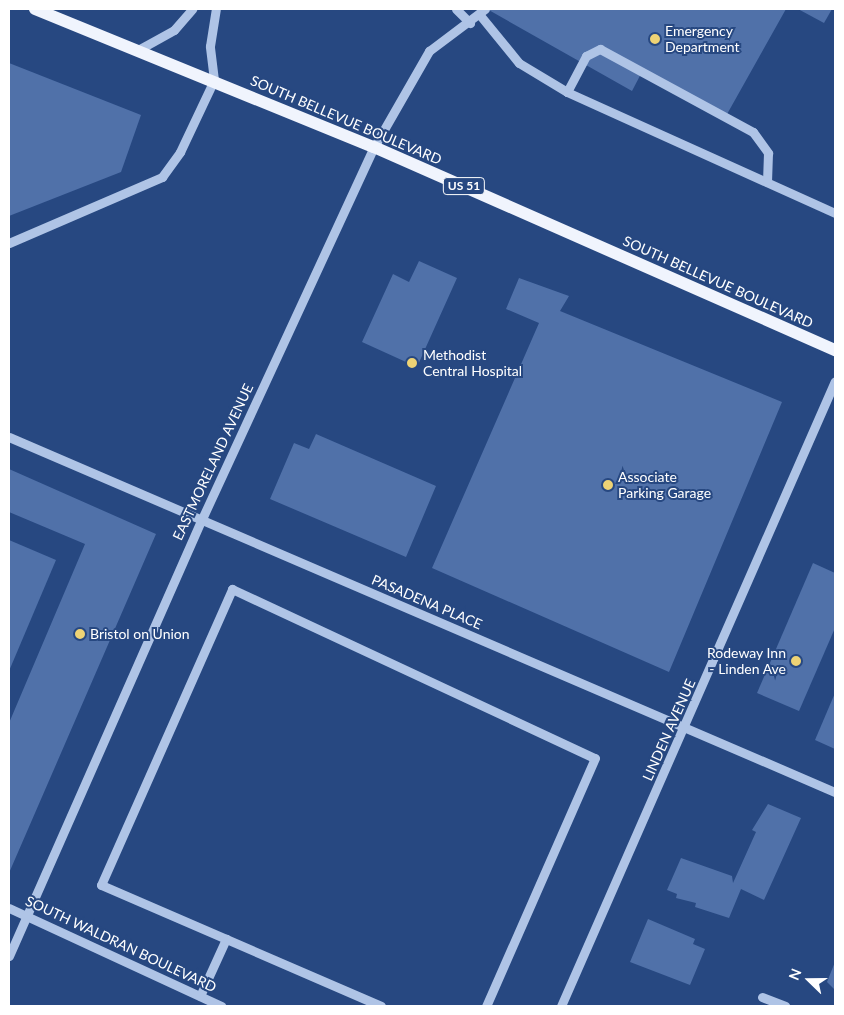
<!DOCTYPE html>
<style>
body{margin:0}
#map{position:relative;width:844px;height:1015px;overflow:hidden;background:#274881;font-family:Lato,sans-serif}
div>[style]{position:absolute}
.building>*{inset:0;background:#5071a9}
.minor>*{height:9px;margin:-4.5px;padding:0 4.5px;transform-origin:4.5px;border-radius:4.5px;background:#afc4e6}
.major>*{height:12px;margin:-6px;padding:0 6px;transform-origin:6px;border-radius:6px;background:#f0f4fd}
.dots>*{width:14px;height:14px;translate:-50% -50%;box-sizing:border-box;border:2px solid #274881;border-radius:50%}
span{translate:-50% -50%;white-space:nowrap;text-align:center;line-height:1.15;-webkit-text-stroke:4px #274881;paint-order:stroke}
.shield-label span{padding:1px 4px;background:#274881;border:1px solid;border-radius:4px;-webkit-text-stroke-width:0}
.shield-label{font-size:12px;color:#fff;font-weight:700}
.poi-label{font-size:14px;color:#fff}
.left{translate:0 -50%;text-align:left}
.right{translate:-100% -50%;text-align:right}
.street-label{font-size:14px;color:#fff}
.frame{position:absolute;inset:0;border:10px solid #fff;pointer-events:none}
.north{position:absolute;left:784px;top:955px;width:50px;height:50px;-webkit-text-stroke:4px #274881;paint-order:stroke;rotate:292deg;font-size:14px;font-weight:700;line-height:20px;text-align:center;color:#fff}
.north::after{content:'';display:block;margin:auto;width:18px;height:22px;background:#fff;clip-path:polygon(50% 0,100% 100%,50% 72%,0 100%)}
</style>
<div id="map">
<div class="building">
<div style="clip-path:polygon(487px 9px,786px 9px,726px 116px,643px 70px,632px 91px)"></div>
<div style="clip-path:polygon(798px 9px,832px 9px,824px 23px)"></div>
<div style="clip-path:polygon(9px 63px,141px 115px,121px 172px,9px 216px)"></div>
<div style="clip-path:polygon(419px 261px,457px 278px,417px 367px,362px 342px,393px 274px,409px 282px)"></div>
<div style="clip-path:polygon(519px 278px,569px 296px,560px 311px,782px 402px,669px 672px,432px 568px,539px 323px,506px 309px)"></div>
<div style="clip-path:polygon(316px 434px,436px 486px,406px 557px,270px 499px,294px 443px,309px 449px)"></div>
<div style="clip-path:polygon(9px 469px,156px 534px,9px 873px,9px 723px,85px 544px,9px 512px)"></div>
<div style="clip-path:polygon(9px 540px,56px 560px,9px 671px)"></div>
<div style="clip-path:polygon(813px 563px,835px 573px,835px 628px,799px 711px,757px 693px)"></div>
<div style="clip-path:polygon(835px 693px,835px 749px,815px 740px)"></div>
<div style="clip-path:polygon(768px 804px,801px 818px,764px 900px,741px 889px,729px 918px,695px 907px,696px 903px,676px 898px,677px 894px,667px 890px,681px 858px,732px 876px,733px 883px,756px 832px,752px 830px)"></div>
<div style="clip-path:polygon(648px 919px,695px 939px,693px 944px,705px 949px,690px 985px,630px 962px)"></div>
<div style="clip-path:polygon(835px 962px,835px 990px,827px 982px)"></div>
</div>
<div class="minor">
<div style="left:456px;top:9px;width:20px;rotate:45deg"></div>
<div style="left:479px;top:14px;width:63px;rotate:50.8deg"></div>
<div style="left:519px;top:63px;width:56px;rotate:31.1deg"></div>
<div style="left:567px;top:92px;width:294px;rotate:24.3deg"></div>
<div style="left:138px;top:50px;width:41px;rotate:-29.1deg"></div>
<div style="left:174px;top:30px;width:28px;rotate:-49deg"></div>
<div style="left:567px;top:92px;width:41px;rotate:-62.2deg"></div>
<div style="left:586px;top:56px;width:16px;rotate:-27deg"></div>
<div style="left:600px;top:49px;width:174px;rotate:28.5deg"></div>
<div style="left:753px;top:132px;width:26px;rotate:54deg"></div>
<div style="left:768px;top:153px;width:29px;rotate:92deg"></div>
<div style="left:9px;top:243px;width:167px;rotate:-23.3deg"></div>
<div style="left:162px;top:177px;width:31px;rotate:-54deg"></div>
<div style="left:180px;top:152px;width:80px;rotate:-64.7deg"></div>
<div style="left:214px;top:80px;width:34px;rotate:-97deg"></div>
<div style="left:210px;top:46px;width:37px;rotate:-81deg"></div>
<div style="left:9px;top:437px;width:899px;rotate:23.26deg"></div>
<div style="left:9px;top:908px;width:234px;rotate:24.8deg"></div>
<div style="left:9px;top:956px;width:475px;rotate:-66.2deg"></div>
<div style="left:201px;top:521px;width:412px;rotate:-65.2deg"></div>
<div style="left:374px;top:147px;width:111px;rotate:-60.2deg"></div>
<div style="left:429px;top:51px;width:70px;rotate:-36.9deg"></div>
<div style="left:200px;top:996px;width:63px;rotate:-65.5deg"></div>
<div style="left:762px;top:997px;width:25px;rotate:21deg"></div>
<div style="left:381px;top:1006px;width:305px;rotate:-156.6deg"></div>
<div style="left:101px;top:885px;width:324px;rotate:-66.1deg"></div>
<div style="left:232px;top:589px;width:400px;rotate:25deg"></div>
<div style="left:595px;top:758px;width:271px;rotate:113.7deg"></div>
<div style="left:561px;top:1006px;width:682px;rotate:-66.33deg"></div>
</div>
<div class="major">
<div style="left:35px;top:9px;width:366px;rotate:22.2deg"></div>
<div style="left:374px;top:147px;width:504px;rotate:23.77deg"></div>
</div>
<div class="dots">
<div style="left:655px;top:39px;background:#eed375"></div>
<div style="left:412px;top:363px;background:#eed375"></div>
<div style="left:608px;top:485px;background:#eed375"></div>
<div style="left:80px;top:634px;background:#eed375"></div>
<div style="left:796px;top:661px;background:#eed375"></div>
</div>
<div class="shield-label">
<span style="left:464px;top:186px">US 51</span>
</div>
<div class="poi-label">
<span class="left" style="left:665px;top:39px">Emergency<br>Department</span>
<span class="left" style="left:423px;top:363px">Methodist<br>Central Hospital</span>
<span class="left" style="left:618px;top:485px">Associate<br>Parking Garage</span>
<span class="left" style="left:90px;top:634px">Bristol on Union</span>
<span class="right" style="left:786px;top:661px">Rodeway Inn<br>- Linden Ave</span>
</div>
<div class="street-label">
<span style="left:346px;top:120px;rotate:23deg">SOUTH BELLEVUE BOULEVARD</span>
<span style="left:718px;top:282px;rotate:24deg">SOUTH BELLEVUE BOULEVARD</span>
<span style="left:213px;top:462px;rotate:-65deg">EASTMORELAND AVENUE</span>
<span style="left:427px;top:602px;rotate:23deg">PASADENA PLACE</span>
<span style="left:669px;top:730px;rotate:-66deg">LINDEN AVENUE</span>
<span style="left:121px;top:944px;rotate:25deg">SOUTH WALDRAN BOULEVARD</span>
</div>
<div class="frame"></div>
<div class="north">N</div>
</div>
